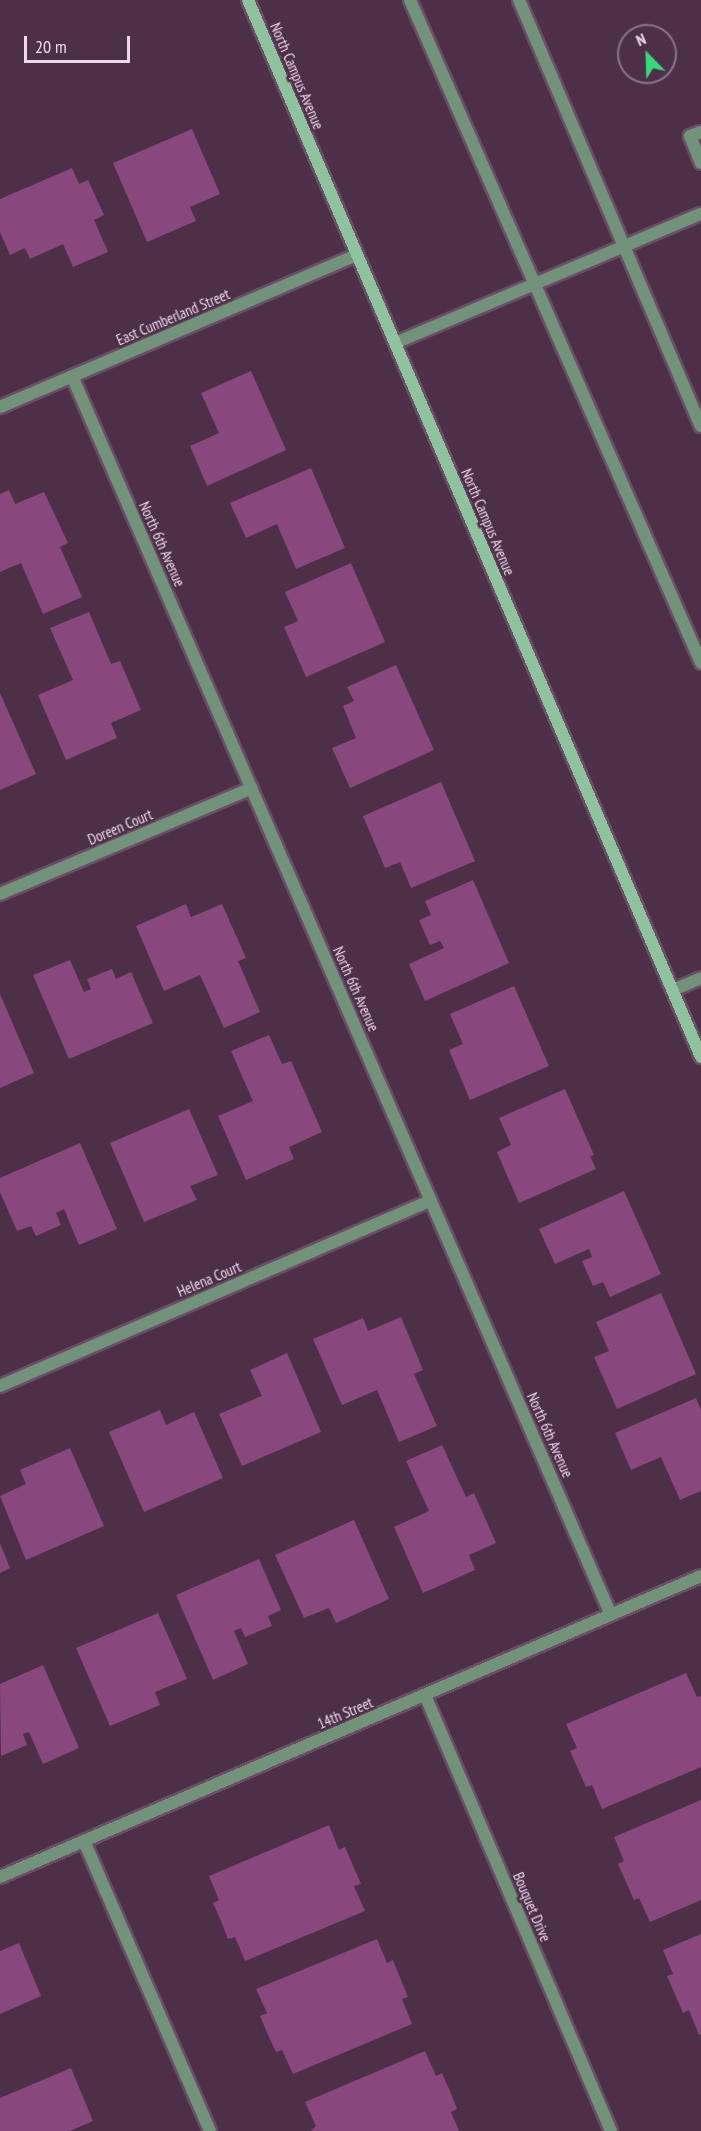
<!DOCTYPE html>
<style>
body{margin:0}
#map{position:relative;width:701px;height:2131px;overflow:hidden;background:#4d2f48;font-family:"PT Sans Narrow",sans-serif}
div>[style]{position:absolute}
.building>*{inset:0;background:#88487d}
.roads{filter:drop-shadow(2px 0 #6a4e65) drop-shadow(-2px 0 #6a4e65) drop-shadow(0 2px #6a4e65) drop-shadow(0 -2px #6a4e65)}
.service>*{height:12px;margin:-6px;padding:0 6px;transform-origin:6px;border-radius:6px;background:#72927b}
.minor>*{height:12px;margin:-6px;padding:0 6px;transform-origin:6px;border-radius:6px;background:#72927b}
.tertiary>*{height:12px;margin:-6px;padding:0 6px;transform-origin:6px;border-radius:6px;background:#72927b}
.secondary>*{height:12px;margin:-6px;padding:0 6px;transform-origin:6px;border-radius:6px;background:#8fc29e}
span{translate:-50% -50%;white-space:nowrap;text-align:center;line-height:1.15;-webkit-text-stroke:5px #4d2f48;paint-order:stroke}
.street-label{font-size:15px;color:#eddae9}
.north{position:absolute;left:617px;top:24px;width:60px;height:60px;box-sizing:border-box;background:#4d2f48;border:2px solid #8d7388;border-radius:50%;rotate:337deg;font-size:16px;font-weight:700;line-height:24px;text-align:center;color:#eddae9}
.north::after{content:'';display:block;margin:auto;width:21px;height:27px;background:#3ad77f;clip-path:polygon(50% 0,100% 100%,50% 72%,0 100%)}
.scale{position:absolute;left:24px;top:36px;width:106px;height:27px;box-sizing:border-box;border:3px solid #eddae9;border-top:0;padding-left:8px;font-size:18px;line-height:21px;white-space:nowrap;color:#eddae9;-webkit-text-stroke:4px #4d2f48;paint-order:stroke}
</style>
<div id="map">
<div class="building">
<div style="clip-path:polygon(192px 129px,220px 194px,190px 207px,196px 221px,147px 242px,113px 163px)"></div>
<div style="clip-path:polygon(72px 168px,79px 184px,88px 180px,104px 215px,94px 220px,108px 252px,73px 267px,63px 244px,30px 259px,25px 248px,10px 255px,0 232px,0 199px)"></div>
<div style="clip-path:polygon(251px 371px,286px 450px,207px 486px,190px 446px,219px 433px,201px 393px)"></div>
<div style="clip-path:polygon(311px 468px,345px 548px,296px 569px,277px 524px,246px 538px,230px 503px)"></div>
<div style="clip-path:polygon(9px 490px,15px 504px,44px 492px,68px 543px,60px 547px,82px 597px,43px 614px,21px 563px,0 572px,0 494px)"></div>
<div style="clip-path:polygon(351px 563px,385px 642px,306px 677px,284px 627px,298px 621px,285px 592px)"></div>
<div style="clip-path:polygon(89px 612px,111px 664px,120px 661px,141px 710px,111px 723px,117px 738px,66px 760px,38px 695px,73px 680px,50px 628px)"></div>
<div style="clip-path:polygon(396px 665px,434px 750px,350px 788px,332px 748px,356px 738px,343px 706px,354px 701px,347px 687px)"></div>
<div style="clip-path:polygon(0 693px,36px 774px,0 790px)"></div>
<div style="clip-path:polygon(441px 782px,475px 861px,411px 888px,400px 862px,385px 868px,363px 816px)"></div>
<div style="clip-path:polygon(473px 880px,509px 963px,425px 1001px,409px 964px,444px 948px,440px 941px,430px 945px,419px 920px,431px 915px,425px 901px)"></div>
<div style="clip-path:polygon(186px 904px,191px 917px,222px 904px,246px 958px,238px 961px,260px 1012px,224px 1028px,200px 975px,164px 991px,136px 926px)"></div>
<div style="clip-path:polygon(70px 960px,84px 992px,91px 989px,87px 979px,112px 969px,116px 979px,131px 972px,153px 1023px,69px 1059px,33px 975px)"></div>
<div style="clip-path:polygon(514px 986px,549px 1066px,470px 1100px,449px 1050px,463px 1044px,450px 1014px)"></div>
<div style="clip-path:polygon(0 994px,34px 1073px,0 1088px)"></div>
<div style="clip-path:polygon(269px 1035px,282px 1064px,291px 1061px,322px 1132px,289px 1147px,294px 1159px,246px 1180px,218px 1116px,253px 1101px,231px 1051px)"></div>
<div style="clip-path:polygon(565px 1089px,594px 1155px,590px 1156px,596px 1169px,519px 1203px,497px 1152px,511px 1145px,499px 1118px)"></div>
<div style="clip-path:polygon(189px 1109px,218px 1175px,190px 1186px,197px 1200px,144px 1222px,110px 1143px)"></div>
<div style="clip-path:polygon(80px 1143px,117px 1229px,79px 1245px,64px 1209px,56px 1213px,61px 1225px,36px 1236px,31px 1226px,17px 1231px,0 1192px,0 1178px)"></div>
<div style="clip-path:polygon(624px 1191px,661px 1274px,610px 1297px,603px 1282px,593px 1286px,582px 1261px,592px 1257px,589px 1249px,555px 1264px,539px 1229px)"></div>
<div style="clip-path:polygon(661px 1293px,696px 1374px,617px 1409px,594px 1357px,609px 1351px,596px 1322px)"></div>
<div style="clip-path:polygon(401px 1317px,423px 1370px,414px 1374px,437px 1426px,399px 1442px,377px 1390px,342px 1405px,313px 1339px,363px 1318px,368px 1331px)"></div>
<div style="clip-path:polygon(287px 1353px,321px 1432px,242px 1466px,219px 1414px,262px 1396px,250px 1370px)"></div>
<div style="clip-path:polygon(696px 1398px,701px 1410px,701px 1491px,680px 1500px,661px 1457px,631px 1470px,615px 1433px)"></div>
<div style="clip-path:polygon(160px 1410px,166px 1425px,194px 1412px,223px 1478px,144px 1512px,109px 1432px)"></div>
<div style="clip-path:polygon(442px 1445px,466px 1497px,474px 1493px,496px 1543px,469px 1555px,475px 1570px,423px 1593px,394px 1527px,429px 1511px,406px 1461px)"></div>
<div style="clip-path:polygon(70px 1448px,104px 1526px,26px 1560px,0 1496px,26px 1484px,20px 1470px)"></div>
<div style="clip-path:polygon(354px 1520px,389px 1599px,336px 1623px,329px 1608px,304px 1618px,275px 1555px)"></div>
<div style="clip-path:polygon(0 1543px,10px 1568px,0 1573px)"></div>
<div style="clip-path:polygon(259px 1559px,281px 1610px,268px 1616px,272px 1626px,245px 1637px,241px 1628px,234px 1631px,248px 1664px,213px 1680px,176px 1595px)"></div>
<div style="clip-path:polygon(158px 1613px,187px 1679px,155px 1692px,160px 1705px,110px 1726px,76px 1648px)"></div>
<div style="clip-path:polygon(43px 1665px,79px 1748px,43px 1764px,29px 1732px,23px 1734px,27px 1745px,1px 1756px,0 1684px)"></div>
<div style="clip-path:polygon(686px 1673px,697px 1697px,701px 1696px,701px 1767px,602px 1809px,592px 1785px,586px 1787px,570px 1751px,577px 1748px,566px 1724px)"></div>
<div style="clip-path:polygon(701px 1800px,701px 1900px,650px 1922px,639px 1898px,634px 1900px,618px 1864px,624px 1861px,614px 1837px)"></div>
<div style="clip-path:polygon(329px 1825px,339px 1850px,345px 1847px,361px 1884px,354px 1886px,365px 1911px,245px 1961px,235px 1937px,228px 1939px,221px 1921px,213px 1903px,219px 1900px,209px 1876px)"></div>
<div style="clip-path:polygon(701px 1934px,701px 2034px,699px 2035px,689px 2010px,683px 2013px,667px 1976px,673px 1974px,663px 1950px)"></div>
<div style="clip-path:polygon(377px 1939px,387px 1963px,393px 1960px,408px 1997px,402px 1999px,412px 2024px,293px 2074px,282px 2050px,276px 2052px,268px 2035px,260px 2016px,267px 2013px,256px 1989px)"></div>
<div style="clip-path:polygon(19px 1943px,41px 1996px,0 2014px,0 1951px)"></div>
<div style="clip-path:polygon(425px 2051px,436px 2076px,442px 2073px,450px 2091px,457px 2109px,451px 2112px,459px 2131px,311px 2131px,316px 2126px,305px 2102px)"></div>
<div style="clip-path:polygon(71px 2068px,93px 2121px,70px 2131px,0 2131px,0 2098px)"></div>
</div>
<div class="roads">
<div class="service">
<div style="left:410px;top:0;width:724px;rotate:66.3deg"></div>
<div style="left:519px;top:0;width:463px;rotate:66.9deg"></div>
<div style="left:701px;top:132px;width:12px;rotate:160deg"></div>
<div style="left:690px;top:136px;width:29px;rotate:68deg"></div>
<div style="left:395px;top:343px;width:332px;rotate:-22.9deg"></div>
<div style="left:673px;top:990px;width:30px;rotate:-23deg"></div>
<div style="left:84px;top:1841px;width:316px;rotate:66.5deg"></div>
</div>
<div class="minor">
<div style="left:72px;top:376px;width:1351px;rotate:66.49deg"></div>
<div style="left:0;top:407px;width:388px;rotate:-23.1deg"></div>
<div style="left:0;top:894px;width:273px;rotate:-22.8deg"></div>
<div style="left:0;top:1386px;width:469px;rotate:-23.3deg"></div>
<div style="left:425px;top:1695px;width:474px;rotate:66.9deg"></div>
</div>
<div class="tertiary">
<div style="left:0;top:1877px;width:763px;rotate:-23.24deg"></div>
</div>
<div class="secondary">
<div style="left:248px;top:0;width:1150px;rotate:66.8deg"></div>
</div>
</div>
<div class="street-label">
<span style="left:297px;top:76px;rotate:67deg">North Campus Avenue</span>
<span style="left:173px;top:317px;rotate:-23deg">East Cumberland Street</span>
<span style="left:488px;top:522px;rotate:67deg">North Campus Avenue</span>
<span style="left:162px;top:544px;rotate:66deg">North 6th Avenue</span>
<span style="left:120px;top:827px;rotate:-23deg">Doreen Court</span>
<span style="left:356px;top:989px;rotate:66deg">North 6th Avenue</span>
<span style="left:209px;top:1279px;rotate:-23deg">Helena Court</span>
<span style="left:550px;top:1435px;rotate:66deg">North 6th Avenue</span>
<span style="left:345px;top:1713px;rotate:-23deg">14th Street</span>
<span style="left:532px;top:1907px;rotate:67deg">Bouquet Drive</span>
</div>
<div class="north">N</div>
<div class="scale">20 m</div>
</div>
